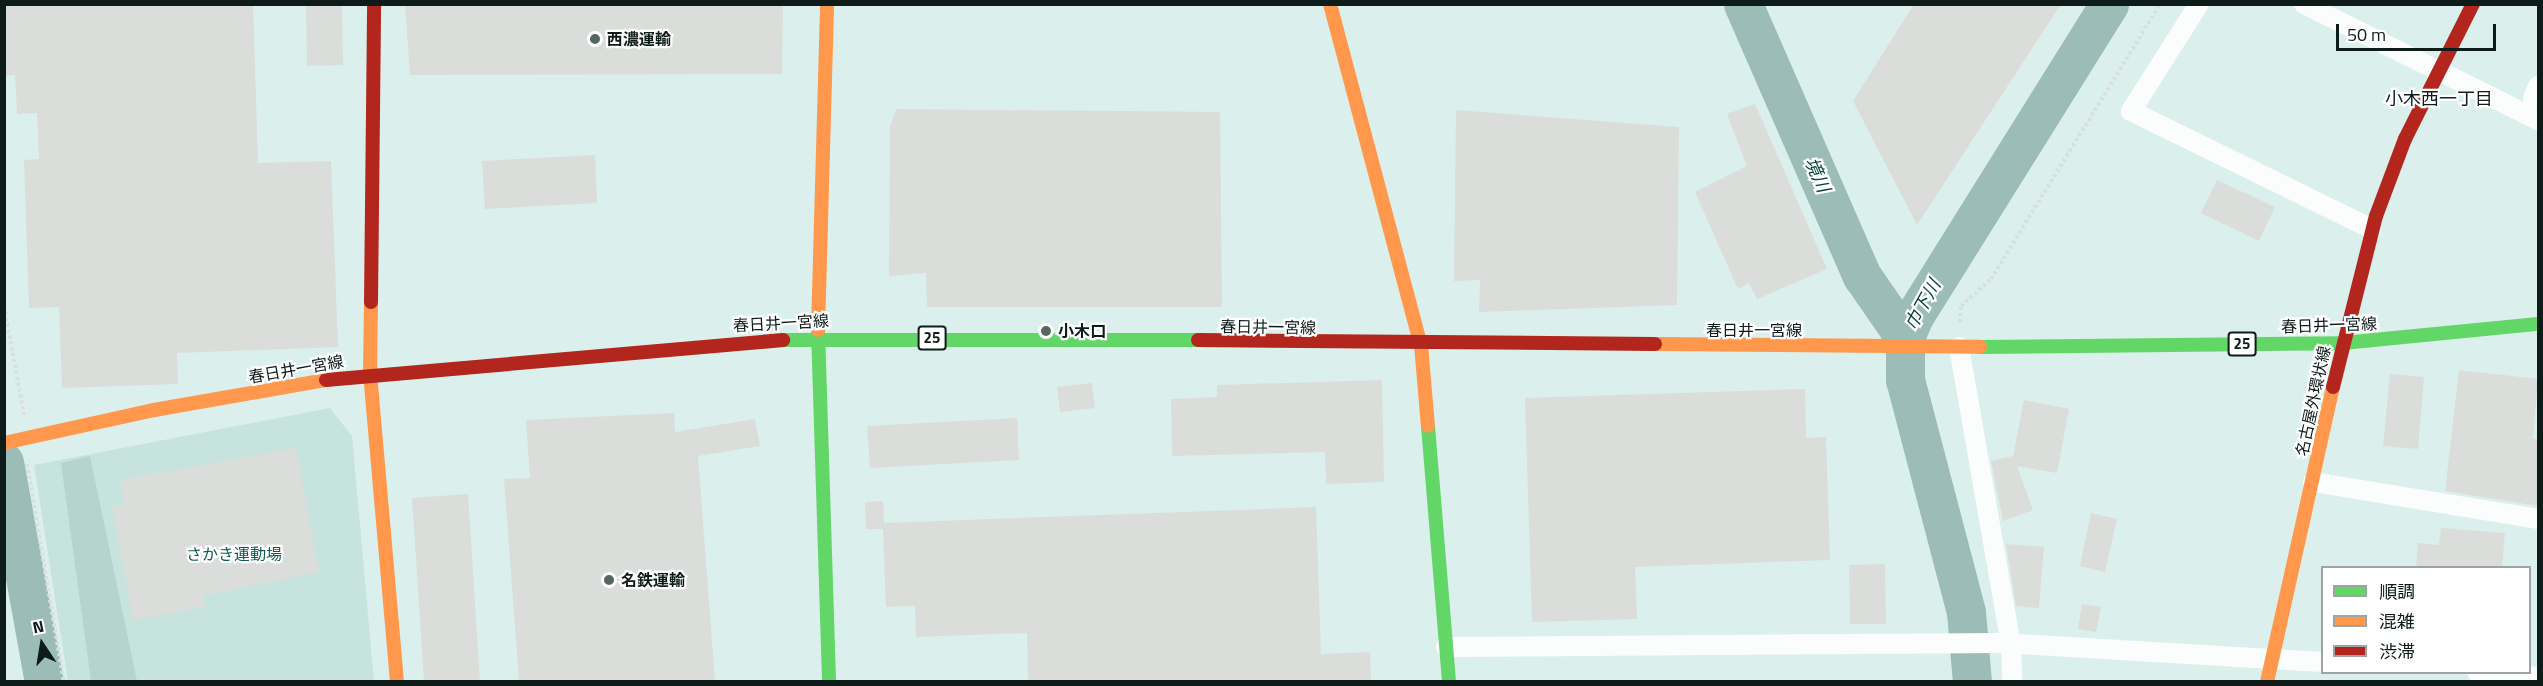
<!DOCTYPE html>
<meta charset="utf-8">
<style>
body{margin:0}
#map{position:relative;width:2543px;height:686px;overflow:hidden;background:#dbf0ec;font-family:"Titillium Web","Noto Sans JP",sans-serif}
div>[style]{position:absolute}
.green>*{inset:0;background:#c7e3de}
.forest>*{inset:0;background:#b6d4ce}
.river>*{height:39px;margin:-19.5px;padding:0 19.5px;transform-origin:19.5px;border-radius:19.5px;background:#9cbdb7}
.building>*{inset:0;background:#daddd9}
.path>*{height:4px;margin-top:-2px;transform-origin:0;background:repeating-linear-gradient(90deg,#d8dfde 0 3px,transparent 0 6px)}
.street>*{height:20px;margin:-10px;padding:0 10px;transform-origin:10px;border-radius:10px;background:#fafdfc}
.fast>*{height:14px;margin:-7px;padding:0 7px;transform-origin:7px;border-radius:7px;background:#63d668}
.slow>*{height:14px;margin:-7px;padding:0 7px;transform-origin:7px;border-radius:7px;background:#ff974d}
.jam>*{height:14px;margin:-7px;padding:0 7px;transform-origin:7px;border-radius:7px;background:#b3261e}
.dots>*{width:16px;height:16px;translate:-50% -50%;box-sizing:border-box;border:3px solid #fff;border-radius:50%}
span{translate:-50% -50%;white-space:nowrap;text-align:center;line-height:1.15;-webkit-text-stroke:4.5px #fff;paint-order:stroke}
.shield-label span{padding:2px 4px;background:#fff;border:2px solid;border-radius:4px;-webkit-text-stroke-width:0}
.shield-label{font-size:15px;color:#0d1b19;font-weight:700}
.poi-label{font-size:16px;color:#0d1b19;font-weight:700}
.left{translate:0 -50%;text-align:left}
.street-label{font-size:16px;color:#0d1b19}
.park-label{font-size:16px;color:#0c5c52}
.neighbourhood-label{font-size:18px;color:#0d1b19}
.water-label{font-size:18px;color:#07423b;font-style:italic}
.frame{position:absolute;inset:0;border:6px solid #0d1b19;pointer-events:none}
.legend{position:absolute;left:2321px;top:566px;width:210px;height:108px;box-sizing:border-box;background:#fff;border:2px solid #9ea4a3;margin:0;padding:8px 10px;list-style:none;font-size:18px;color:#0d1b19}
.legend li{display:flex;align-items:center;gap:12px;height:30px}
.legend b{width:30px;border:2px solid #9ea4a3}
.north{position:absolute;left:12px;top:614px;width:60px;height:60px;-webkit-text-stroke:4px #fff;paint-order:stroke;rotate:348deg;font-size:16px;font-weight:700;line-height:24px;text-align:center;color:#0d1b19}
.north::after{content:'';display:block;margin:auto;width:21px;height:27px;background:#0d1b19;clip-path:polygon(50% 0,100% 100%,50% 72%,0 100%)}
.scale{position:absolute;left:2336px;top:24px;width:160px;height:27px;box-sizing:border-box;border:3px solid #0d1b19;border-top:0;padding-left:8px;font-size:18px;line-height:21px;white-space:nowrap;color:#0d1b19;-webkit-text-stroke:4px #fff;paint-order:stroke}
</style>
<div id="map">
<div class="green">
<div style="clip-path:polygon(330px 408px,352px 436px,374px 681px,68px 681px,34px 465px)"></div>
</div>
<div class="forest">
<div style="clip-path:polygon(90px 456px,137px 681px,91px 681px,61px 463px)"></div>
</div>
<div class="river">
<div style="left:1743px;top:4px;width:297px;rotate:66.4deg"></div>
<div style="left:1862px;top:276px;width:75px;rotate:55.3deg"></div>
<div style="left:4px;top:462px;width:224px;rotate:79.7deg"></div>
<div style="left:1972px;top:682px;width:70px;rotate:-94.9deg"></div>
<div style="left:1966px;top:612px;width:240px;rotate:-104.7deg"></div>
<div style="left:1905px;top:380px;width:42px;rotate:-90deg"></div>
<div style="left:1905px;top:338px;width:22px;rotate:-68deg"></div>
<div style="left:1913px;top:318px;width:370px;rotate:-58deg"></div>
</div>
<div class="building">
<div style="clip-path:polygon(4px 4px,253px 4px,258px 163px,331px 161px,338px 347px,177px 353px,178px 384px,62px 388px,59px 307px,29px 308px,24px 160px,39px 159px,37px 113px,17px 114px,15px 75px,4px 76px)"></div>
<div style="clip-path:polygon(405px 4px,783px 4px,782px 74px,410px 75px)"></div>
<div style="clip-path:polygon(1914px 4px,2061px 4px,1917px 225px,1853px 101px)"></div>
<div style="clip-path:polygon(342px 5px,343px 65px,307px 66px,306px 6px)"></div>
<div style="clip-path:polygon(1755px 104px,1827px 269px,1757px 299px,1749px 283px,1738px 289px,1695px 192px,1747px 166px,1727px 114px)"></div>
<div style="clip-path:polygon(896px 109px,1220px 112px,1222px 307px,927px 307px,926px 273px,889px 276px,890px 127px)"></div>
<div style="clip-path:polygon(1456px 110px,1679px 127px,1677px 305px,1479px 312px,1480px 280px,1454px 281px)"></div>
<div style="clip-path:polygon(595px 155px,597px 203px,485px 209px,482px 161px)"></div>
<div style="clip-path:polygon(2217px 180px,2275px 207px,2259px 241px,2201px 213px)"></div>
<div style="clip-path:polygon(2459px 370px,2538px 379px,2533px 439px,2538px 439px,2538px 506px,2445px 491px)"></div>
<div style="clip-path:polygon(2390px 374px,2424px 377px,2418px 449px,2383px 446px)"></div>
<div style="clip-path:polygon(1382px 380px,1384px 482px,1326px 484px,1325px 452px,1172px 456px,1171px 399px,1217px 397px,1217px 385px)"></div>
<div style="clip-path:polygon(1092px 383px,1095px 408px,1060px 412px,1057px 387px)"></div>
<div style="clip-path:polygon(1805px 389px,1806px 438px,1826px 437px,1830px 560px,1635px 567px,1637px 619px,1532px 622px,1525px 398px)"></div>
<div style="clip-path:polygon(2024px 400px,2069px 409px,2057px 473px,2017px 466px,2033px 510px,2003px 521px,1991px 461px,2013px 456px)"></div>
<div style="clip-path:polygon(674px 413px,675px 432px,755px 419px,760px 446px,698px 456px,715px 681px,519px 681px,504px 479px,530px 478px,526px 420px)"></div>
<div style="clip-path:polygon(1017px 418px,1019px 460px,870px 468px,867px 426px)"></div>
<div style="clip-path:polygon(296px 448px,319px 572px,203px 596px,205px 607px,133px 620px,112px 506px,125px 504px,120px 480px)"></div>
<div style="clip-path:polygon(468px 494px,480px 681px,424px 681px,412px 498px)"></div>
<div style="clip-path:polygon(883px 501px,884px 523px,1316px 507px,1321px 654px,1370px 652px,1371px 681px,1028px 681px,1027px 633px,916px 637px,915px 606px,886px 607px,883px 529px,866px 529px,865px 502px)"></div>
<div style="clip-path:polygon(2091px 513px,2117px 519px,2105px 572px,2080px 566px)"></div>
<div style="clip-path:polygon(2441px 528px,2505px 533px,2502px 567px,2416px 567px,2418px 543px,2439px 545px)"></div>
<div style="clip-path:polygon(2006px 544px,2044px 547px,2039px 608px,2016px 606px)"></div>
<div style="clip-path:polygon(1885px 564px,1886px 624px,1850px 624px,1849px 565px)"></div>
<div style="clip-path:polygon(2082px 604px,2101px 607px,2096px 632px,2078px 629px)"></div>
</div>
<div class="path">
<div style="left:4px;top:306px;width:111px;rotate:79.6deg"></div>
<div style="left:1960px;top:322px;width:16px;rotate:-86deg"></div>
<div style="left:1961px;top:306px;width:40px;rotate:-42deg"></div>
<div style="left:1991px;top:279px;width:323px;rotate:-58.4deg"></div>
<div style="left:27px;top:464px;width:221px;rotate:80.4deg"></div>
</div>
<div class="street">
<div style="left:2199px;top:4px;width:127px;rotate:122.4deg"></div>
<div style="left:2131px;top:111px;width:268px;rotate:26.1deg"></div>
<div style="left:2304px;top:4px;width:261px;rotate:26.4deg"></div>
<div style="left:2533px;top:98px;width:13px;rotate:-67deg"></div>
<div style="left:1959px;top:347px;width:302px;rotate:80.1deg"></div>
<div style="left:2011px;top:644px;width:38px;rotate:88deg"></div>
<div style="left:2313px;top:482px;width:228px;rotate:9.3deg"></div>
<div style="left:1446px;top:647px;width:556px;rotate:-0.41deg"></div>
<div style="left:2002px;top:643px;width:321px;rotate:3.4deg"></div>
<div style="left:2477px;top:672px;width:61px;rotate:4.7deg"></div>
</div>
<div class="fast">
<div style="left:818px;top:330px;width:352px;rotate:88.2deg"></div>
<div style="left:783px;top:340px;width:415px"></div>
<div style="left:1980px;top:347px;width:363px;rotate:-0.6deg"></div>
<div style="left:2343px;top:343px;width:196px;rotate:-5.6deg"></div>
<div style="left:1428px;top:426px;width:257px;rotate:85.3deg"></div>
</div>
<div class="slow">
<div style="left:1330px;top:4px;width:353px;rotate:75.1deg"></div>
<div style="left:1421px;top:345px;width:81px;rotate:85.1deg"></div>
<div style="left:371px;top:302px;width:71px;rotate:90.8deg"></div>
<div style="left:370px;top:373px;width:310px;rotate:85deg"></div>
<div style="left:818px;top:330px;width:326px;rotate:-88.4deg"></div>
<div style="left:1655px;top:344px;width:325px;rotate:0.5deg"></div>
<div style="left:4px;top:443px;width:154px;rotate:-12.4deg"></div>
<div style="left:154px;top:410px;width:175px;rotate:-9.9deg"></div>
<div style="left:2267px;top:682px;width:302px;rotate:-77.4deg"></div>
</div>
<div class="jam">
<div style="left:371px;top:302px;width:298px;rotate:-89.4deg"></div>
<div style="left:1198px;top:340px;width:457px;rotate:0.5deg"></div>
<div style="left:326px;top:380px;width:459px;rotate:-5deg"></div>
<div style="left:2333px;top:387px;width:176px;rotate:-75.9deg"></div>
<div style="left:2376px;top:216px;width:82px;rotate:-69.4deg"></div>
<div style="left:2405px;top:139px;width:151px;rotate:-63.3deg"></div>
</div>
<div class="dots">
<div style="left:595px;top:39px;background:#556663"></div>
<div style="left:1046px;top:331px;background:#556663"></div>
<div style="left:609px;top:580px;background:#556663"></div>
</div>
<div class="shield-label">
<span style="left:932px;top:338px">25</span>
<span style="left:2242px;top:344px">25</span>
</div>
<div class="poi-label">
<span class="left" style="left:607px;top:39px">西濃運輸</span>
<span class="left" style="left:1058px;top:331px">小木口</span>
<span class="left" style="left:621px;top:580px">名鉄運輸</span>
</div>
<div class="street-label">
<span style="left:781px;top:323px;rotate:-3deg">春日井一宮線</span>
<span style="left:2329px;top:325px;rotate:-2deg">春日井一宮線</span>
<span style="left:1268px;top:327px;rotate:1deg">春日井一宮線</span>
<span style="left:1754px;top:330px">春日井一宮線</span>
<span style="left:296px;top:369px;rotate:-10deg">春日井一宮線</span>
<span style="left:2313px;top:401px;rotate:-78deg">名古屋外環状線</span>
</div>
<div class="park-label">
<span style="left:234px;top:554px">さかき運動場</span>
</div>
<div class="neighbourhood-label">
<span style="left:2439px;top:99px">小木西一丁目</span>
</div>
<div class="water-label">
<span style="left:1817px;top:175px;rotate:66deg">境川</span>
<span style="left:1923px;top:305px;rotate:-61deg">巾下川</span>
</div>
<div class="frame"></div>
<ul class="legend">
<li><b style="height:8px;background:#63d668"></b>順調</li>
<li><b style="height:8px;background:#ff974d"></b>混雑</li>
<li><b style="height:8px;background:#b3261e"></b>渋滞</li>
</ul>
<div class="north">N</div>
<div class="scale">50 m</div>
</div>
